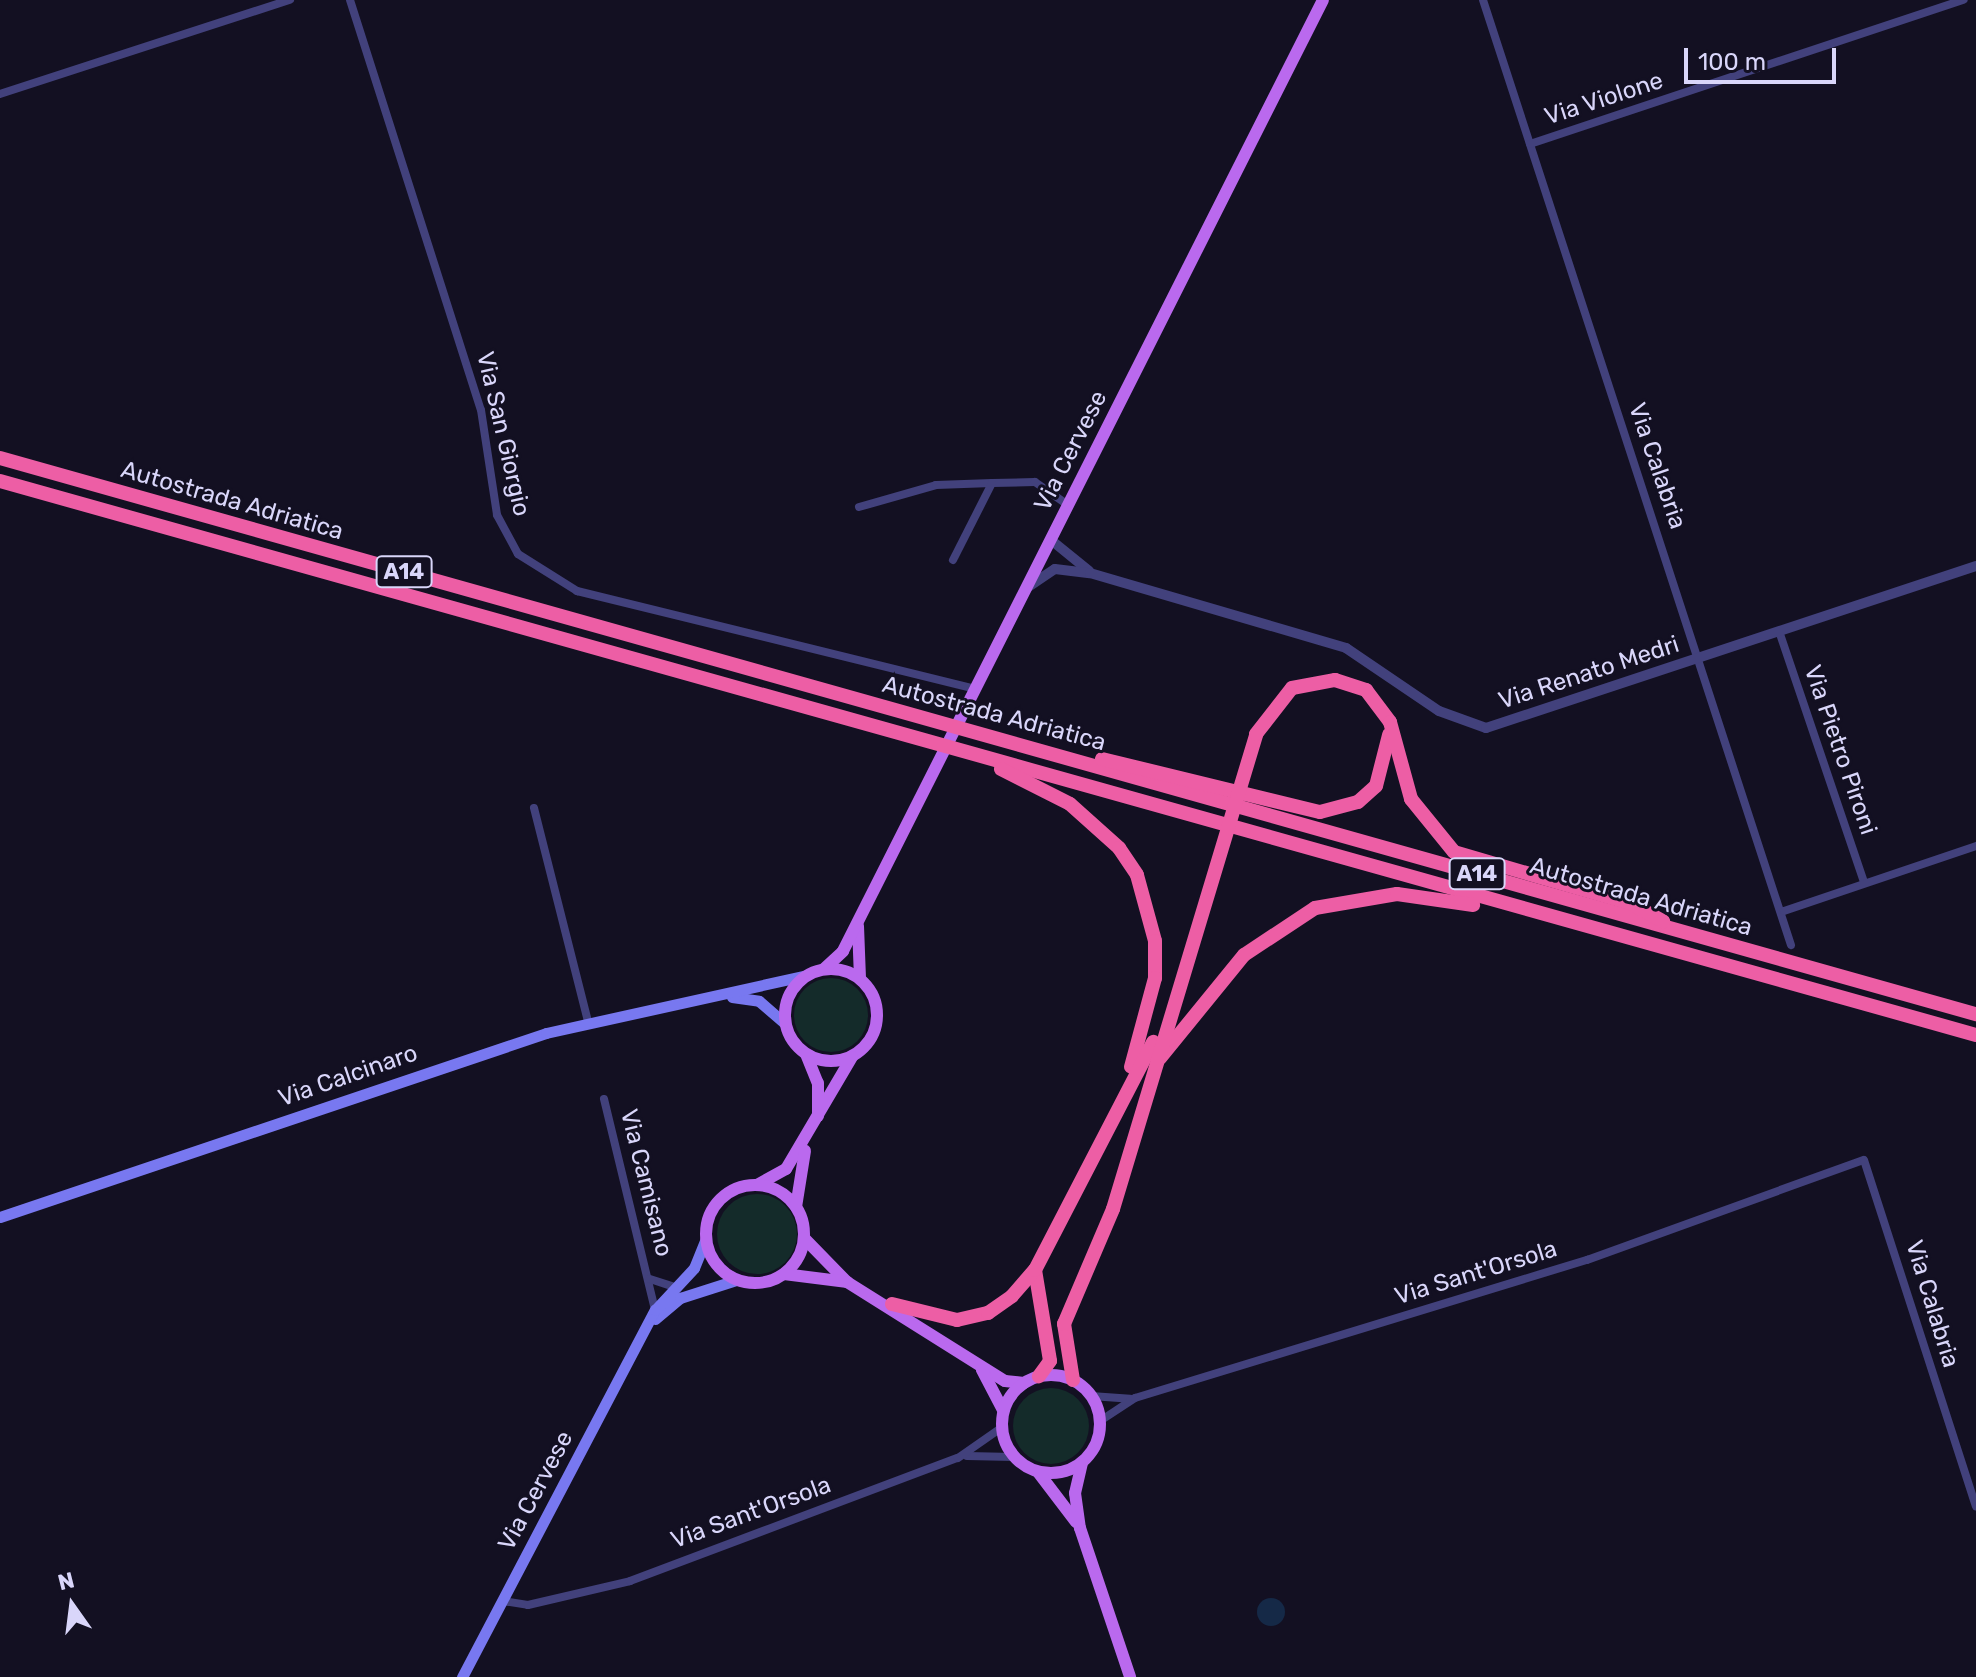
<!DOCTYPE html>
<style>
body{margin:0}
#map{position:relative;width:1976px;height:1677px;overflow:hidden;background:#131022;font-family:Rubik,sans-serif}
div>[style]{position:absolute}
.green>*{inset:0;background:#142b2a}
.round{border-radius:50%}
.water>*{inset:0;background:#152947}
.minor>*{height:8px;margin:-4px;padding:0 4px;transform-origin:4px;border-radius:4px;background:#42417c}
.tertiary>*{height:10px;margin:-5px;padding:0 5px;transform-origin:5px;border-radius:5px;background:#42417c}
.secondary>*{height:11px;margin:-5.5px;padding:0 5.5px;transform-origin:5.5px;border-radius:5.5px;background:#7878f0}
.primary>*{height:12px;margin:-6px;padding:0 6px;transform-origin:6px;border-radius:6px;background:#ba69ee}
.primary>.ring{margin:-6px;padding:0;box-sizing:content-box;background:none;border:12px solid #ba69ee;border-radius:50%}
.motorway>*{height:14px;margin:-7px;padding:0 7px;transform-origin:7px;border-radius:7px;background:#ed5ea5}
span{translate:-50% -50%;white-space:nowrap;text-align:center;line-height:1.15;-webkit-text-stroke:6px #131022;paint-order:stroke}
.shield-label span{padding:2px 6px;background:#131022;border:2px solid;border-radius:6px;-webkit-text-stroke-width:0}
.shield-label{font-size:22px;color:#d9d6fa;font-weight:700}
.street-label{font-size:24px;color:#d9d6fa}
.north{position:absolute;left:32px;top:1565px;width:80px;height:80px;-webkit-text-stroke:6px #131022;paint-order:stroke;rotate:346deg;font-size:22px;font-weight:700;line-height:32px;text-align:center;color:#d9d6fa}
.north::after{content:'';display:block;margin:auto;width:28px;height:36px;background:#d9d6fa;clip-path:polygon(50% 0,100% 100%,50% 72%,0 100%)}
.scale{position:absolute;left:1684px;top:48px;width:152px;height:36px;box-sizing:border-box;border:4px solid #d9d6fa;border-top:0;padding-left:10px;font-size:24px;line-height:28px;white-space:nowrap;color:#d9d6fa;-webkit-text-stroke:6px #131022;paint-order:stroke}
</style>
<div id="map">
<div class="green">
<div class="round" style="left:794px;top:978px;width:74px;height:74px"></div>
<div class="round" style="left:717px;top:1194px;width:80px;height:80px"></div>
<div class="round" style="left:1013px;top:1388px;width:76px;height:76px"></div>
</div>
<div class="water">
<div class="round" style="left:1257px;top:1598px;width:28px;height:28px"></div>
</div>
<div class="minor">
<div style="left:350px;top:0;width:430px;rotate:72.3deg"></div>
<div style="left:481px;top:410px;width:106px;rotate:81.3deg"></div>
<div style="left:497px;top:515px;width:44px;rotate:61.7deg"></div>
<div style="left:518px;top:554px;width:70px;rotate:32.1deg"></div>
<div style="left:577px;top:591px;width:410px;rotate:13.8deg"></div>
<div style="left:1483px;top:0;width:994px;rotate:71.95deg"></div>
<div style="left:0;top:94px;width:305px;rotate:-18deg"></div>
<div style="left:1530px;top:144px;width:457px;rotate:-18.4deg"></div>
<div style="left:859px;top:507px;width:80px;rotate:-15.9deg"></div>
<div style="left:936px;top:485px;width:56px;rotate:-2deg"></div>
<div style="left:992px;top:483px;width:43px;rotate:-1.3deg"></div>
<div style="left:1035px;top:482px;width:40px;rotate:34.9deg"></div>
<div style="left:953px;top:560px;width:86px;rotate:-63.1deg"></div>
<div style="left:1779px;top:631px;width:265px;rotate:71.3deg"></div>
<div style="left:534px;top:808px;width:220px;rotate:75.8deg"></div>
<div style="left:1784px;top:911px;width:203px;rotate:-18.7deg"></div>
<div style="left:604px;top:1099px;width:217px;rotate:76.4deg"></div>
<div style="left:650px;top:1279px;width:23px;rotate:18deg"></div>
<div style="left:1091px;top:1396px;width:39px;rotate:4deg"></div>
<div style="left:1100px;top:1421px;width:42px;rotate:-33.3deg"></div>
<div style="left:1135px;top:1398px;width:473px;rotate:-17deg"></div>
<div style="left:1587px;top:1260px;width:294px;rotate:-19.9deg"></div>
<div style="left:1864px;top:1160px;width:364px;rotate:72.1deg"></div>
<div style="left:967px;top:1456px;width:47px;rotate:1.2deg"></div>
<div style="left:503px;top:1601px;width:25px;rotate:9deg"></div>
<div style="left:528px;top:1605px;width:105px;rotate:-13.2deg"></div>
<div style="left:630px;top:1581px;width:350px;rotate:-20.6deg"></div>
<div style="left:958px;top:1458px;width:52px;rotate:-34.9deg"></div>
</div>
<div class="tertiary">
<div style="left:1051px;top:540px;width:49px;rotate:39.2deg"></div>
<div style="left:1028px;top:587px;width:32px;rotate:-34deg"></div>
<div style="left:1055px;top:569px;width:35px;rotate:7deg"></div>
<div style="left:1090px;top:573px;width:267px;rotate:16.3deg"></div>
<div style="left:1346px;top:648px;width:112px;rotate:34.1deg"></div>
<div style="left:1439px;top:711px;width:50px;rotate:19.9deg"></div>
<div style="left:1486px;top:728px;width:516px;rotate:-18.29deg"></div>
</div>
<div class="secondary">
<div style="left:732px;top:997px;width:27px;rotate:8deg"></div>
<div style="left:759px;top:1001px;width:35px;rotate:41deg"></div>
<div style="left:0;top:1217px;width:576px;rotate:-18.62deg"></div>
<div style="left:546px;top:1033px;width:264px;rotate:-12.5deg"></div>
<div style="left:655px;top:1319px;width:33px;rotate:-40deg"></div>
<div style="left:680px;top:1298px;width:59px;rotate:-17.8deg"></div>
<div style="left:462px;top:1677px;width:415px;rotate:-62.3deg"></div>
<div style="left:655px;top:1310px;width:57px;rotate:-47.1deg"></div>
<div style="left:694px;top:1268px;width:31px;rotate:-68deg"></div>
</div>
<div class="primary">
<div style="left:858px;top:926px;width:52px;rotate:87.8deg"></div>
<div class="ring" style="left:785px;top:969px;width:80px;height:80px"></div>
<div style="left:824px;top:969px;width:26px;rotate:-43deg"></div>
<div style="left:843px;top:951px;width:1065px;rotate:-63.22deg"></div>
<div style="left:806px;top:1054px;width:31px;rotate:68deg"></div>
<div style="left:818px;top:1083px;width:33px;rotate:90deg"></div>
<div style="left:757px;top:1185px;width:33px;rotate:-29deg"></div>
<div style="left:786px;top:1169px;width:130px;rotate:-59.5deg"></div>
<div class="ring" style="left:706px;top:1185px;width:86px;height:86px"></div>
<div style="left:796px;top:1207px;width:57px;rotate:-80.9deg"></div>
<div style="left:804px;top:1238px;width:59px;rotate:45.7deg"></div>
<div style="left:784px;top:1274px;width:64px;rotate:7.2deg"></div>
<div style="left:847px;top:1282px;width:186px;rotate:32.1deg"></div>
<div style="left:1005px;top:1381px;width:19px;rotate:6deg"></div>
<div style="left:982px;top:1370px;width:45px;rotate:62.3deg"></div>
<div class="ring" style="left:1002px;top:1375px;width:86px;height:86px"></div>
<div style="left:1082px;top:1463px;width:31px;rotate:103deg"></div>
<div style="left:1075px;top:1493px;width:35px;rotate:82deg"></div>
<div style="left:1080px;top:1528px;width:157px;rotate:71.4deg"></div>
<div style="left:1038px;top:1472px;width:63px;rotate:52.8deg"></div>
</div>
<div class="motorway">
<div style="left:0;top:458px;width:2053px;rotate:15.72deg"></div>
<div style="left:0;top:481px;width:2052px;rotate:15.66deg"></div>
<div style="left:1102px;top:759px;width:224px;rotate:13.7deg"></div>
<div style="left:1320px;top:812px;width:39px;rotate:-15deg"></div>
<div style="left:1358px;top:802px;width:24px;rotate:-42deg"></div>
<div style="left:1376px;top:786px;width:53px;rotate:-75.7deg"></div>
<div style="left:1001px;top:769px;width:77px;rotate:26.9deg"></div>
<div style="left:1070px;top:804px;width:66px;rotate:41.9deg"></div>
<div style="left:1119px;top:848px;width:32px;rotate:56deg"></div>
<div style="left:1137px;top:875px;width:68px;rotate:74.7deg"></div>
<div style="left:1155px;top:941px;width:37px;rotate:90deg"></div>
<div style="left:1155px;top:978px;width:92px;rotate:105.1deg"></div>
<div style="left:1160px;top:1058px;width:133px;rotate:-50.8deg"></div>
<div style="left:1244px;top:955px;width:85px;rotate:-33.5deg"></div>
<div style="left:1315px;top:908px;width:83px;rotate:-9.7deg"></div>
<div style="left:1397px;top:894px;width:77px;rotate:8.2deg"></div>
<div style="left:1035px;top:1270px;width:92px;rotate:80.6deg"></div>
<div style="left:1050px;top:1361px;width:19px;rotate:126deg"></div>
<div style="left:892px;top:1304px;width:67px;rotate:13.8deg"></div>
<div style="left:957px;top:1320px;width:32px;rotate:-13deg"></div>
<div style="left:988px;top:1313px;width:29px;rotate:-35deg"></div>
<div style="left:1012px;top:1296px;width:35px;rotate:-49deg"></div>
<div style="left:1035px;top:1270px;width:257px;rotate:-62.6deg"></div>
<div style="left:1073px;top:1380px;width:57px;rotate:-99.1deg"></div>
<div style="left:1064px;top:1324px;width:125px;rotate:-66.9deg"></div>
<div style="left:1113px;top:1209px;width:496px;rotate:-73.2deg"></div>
<div style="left:1256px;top:734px;width:58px;rotate:-52deg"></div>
<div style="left:1292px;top:688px;width:44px;rotate:-10.5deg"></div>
<div style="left:1335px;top:680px;width:33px;rotate:18deg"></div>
<div style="left:1366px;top:690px;width:40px;rotate:53deg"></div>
<div style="left:1390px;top:722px;width:80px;rotate:74.7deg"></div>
<div style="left:1411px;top:799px;width:68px;rotate:50.9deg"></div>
<div style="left:1454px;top:852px;width:183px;rotate:16.2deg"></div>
<div style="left:1630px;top:903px;width:38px;rotate:29deg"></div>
</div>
<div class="shield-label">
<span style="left:404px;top:572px">A14</span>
<span style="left:1477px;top:874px">A14</span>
</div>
<div class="street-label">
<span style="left:1604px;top:99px;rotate:-18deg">Via Violone</span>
<span style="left:503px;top:434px;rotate:77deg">Via San Giorgio</span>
<span style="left:1071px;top:451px;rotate:-63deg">Via Cervese</span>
<span style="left:1657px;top:466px;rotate:71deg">Via Calabria</span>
<span style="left:232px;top:501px;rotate:16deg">Autostrada Adriatica</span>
<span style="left:1589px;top:673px;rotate:-18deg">Via Renato Medri</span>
<span style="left:994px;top:714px;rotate:15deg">Autostrada Adriatica</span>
<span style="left:1840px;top:750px;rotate:71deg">Via Pietro Pironi</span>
<span style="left:1641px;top:897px;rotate:16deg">Autostrada Adriatica</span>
<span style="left:348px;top:1076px;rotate:-19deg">Via Calcinaro</span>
<span style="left:646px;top:1183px;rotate:76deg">Via Camisano</span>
<span style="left:1476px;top:1273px;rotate:-17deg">Via Sant'Orsola</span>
<span style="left:1932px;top:1304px;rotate:73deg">Via Calabria</span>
<span style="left:536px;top:1491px;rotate:-62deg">Via Cervese</span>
<span style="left:751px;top:1513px;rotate:-20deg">Via Sant'Orsola</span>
</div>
<div class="north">N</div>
<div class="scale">100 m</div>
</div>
